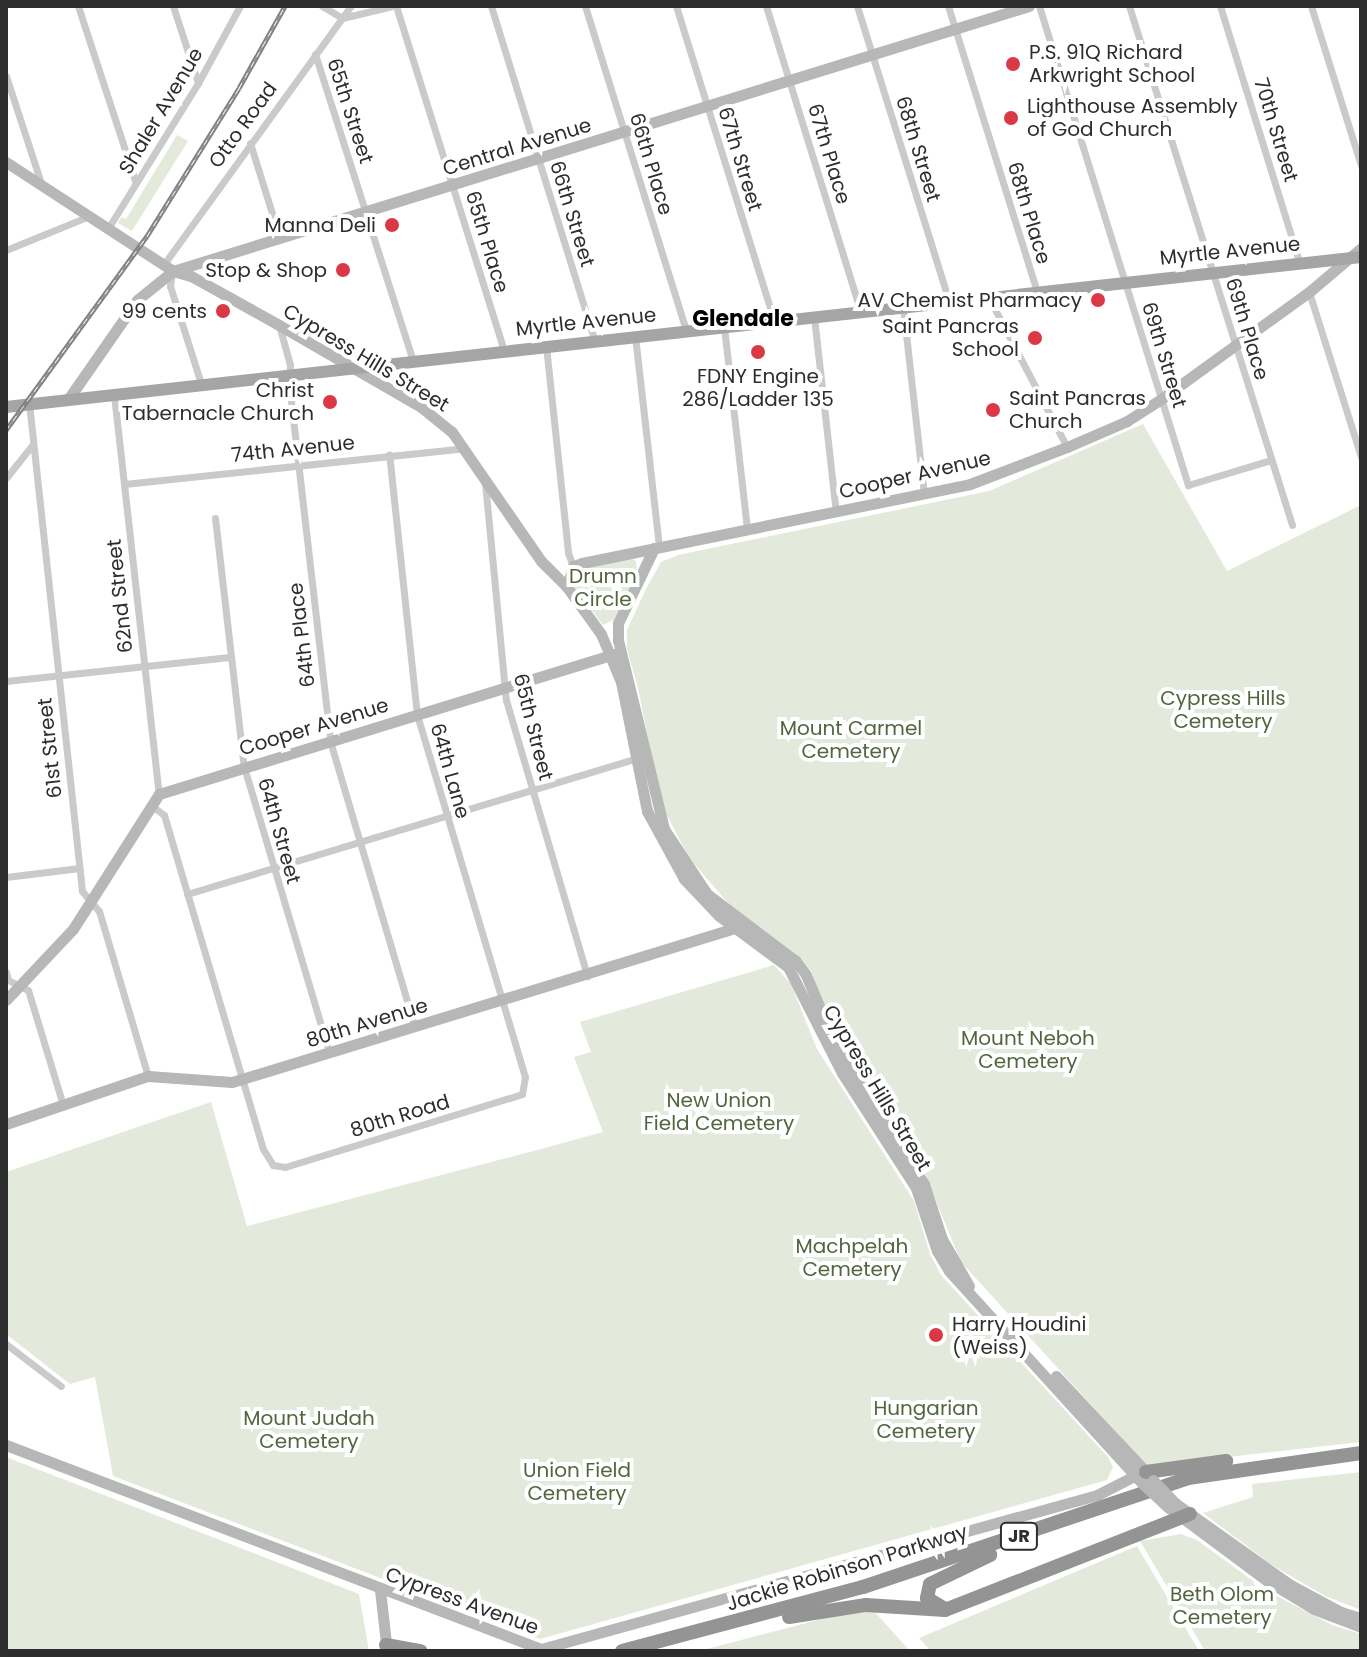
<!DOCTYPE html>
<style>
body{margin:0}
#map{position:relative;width:1367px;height:1657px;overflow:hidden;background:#fff;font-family:Poppins,sans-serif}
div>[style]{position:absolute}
.green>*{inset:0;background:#e3eadb}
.street>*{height:7px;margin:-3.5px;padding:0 3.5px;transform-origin:3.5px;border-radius:3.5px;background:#cacaca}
.secondary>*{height:11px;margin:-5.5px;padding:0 5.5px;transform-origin:5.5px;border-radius:5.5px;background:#b7b7b7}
.primary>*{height:12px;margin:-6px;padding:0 6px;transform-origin:6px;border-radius:6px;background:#a5a5a5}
.highway>*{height:14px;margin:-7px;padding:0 7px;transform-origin:7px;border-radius:7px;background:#949494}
.rail>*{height:5px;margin-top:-2.5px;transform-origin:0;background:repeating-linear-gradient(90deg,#fff 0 6px,#828282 0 12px);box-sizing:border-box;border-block:2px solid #828282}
.secondary-bridge>*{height:11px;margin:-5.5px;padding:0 5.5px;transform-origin:5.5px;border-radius:5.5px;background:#b7b7b7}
.dots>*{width:22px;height:22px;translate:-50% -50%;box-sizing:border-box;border:4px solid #fff;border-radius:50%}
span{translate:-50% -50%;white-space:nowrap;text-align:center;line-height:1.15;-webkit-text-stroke:8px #fff;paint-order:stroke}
.shield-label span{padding:2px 6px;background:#fff;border:2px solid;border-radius:6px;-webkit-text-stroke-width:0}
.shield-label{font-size:18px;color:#2d2d2d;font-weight:700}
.poi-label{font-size:20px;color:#2d2d2d}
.left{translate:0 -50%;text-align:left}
.right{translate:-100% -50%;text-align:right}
.street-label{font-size:20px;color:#2d2d2d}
.park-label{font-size:20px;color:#51663d}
.neighbourhood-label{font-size:22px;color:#000;font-weight:700}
.frame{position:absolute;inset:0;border:8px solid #2d2d2d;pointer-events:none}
</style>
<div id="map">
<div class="green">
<div style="clip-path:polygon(177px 135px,188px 141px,132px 231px,118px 223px,121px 217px,126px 219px)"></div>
<div style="clip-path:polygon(1143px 424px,1227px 571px,1361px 505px,1361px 1442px,1147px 1466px,961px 1262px,921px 1164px,846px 1052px,824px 1009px,812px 972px,802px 959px,729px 904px,689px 858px,661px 804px,638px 688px,627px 649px,627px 630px,645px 591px,661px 562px,678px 555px,989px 491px)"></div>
<div style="clip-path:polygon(625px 556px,636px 561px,637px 572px,615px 619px,603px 625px,571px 583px,576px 569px)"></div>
<div style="clip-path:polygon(774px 965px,791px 984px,817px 1049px,914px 1201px,930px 1254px,941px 1275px,1108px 1457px,1113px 1467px,1107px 1480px,540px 1639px,113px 1476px,95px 1377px,70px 1384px,6px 1334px,6px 1172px,211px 1102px,247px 1226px,541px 1149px,603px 1132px,574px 1057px,591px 1052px,580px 1022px)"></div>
<div style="clip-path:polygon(6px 1457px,359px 1594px,369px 1651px,6px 1651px)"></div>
<div style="clip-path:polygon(1361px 1472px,1361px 1610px,1325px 1596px,1272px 1565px,1203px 1513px,1253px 1497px,1252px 1484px)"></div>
<div style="clip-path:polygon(1181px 1534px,1197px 1540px,1253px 1581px,1259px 1596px,1275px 1595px,1332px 1625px,1361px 1634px,1361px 1651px,1205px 1651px,1140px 1541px)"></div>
<div style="clip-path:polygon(1137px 1546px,1199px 1651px,931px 1651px,919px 1638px)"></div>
<div style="clip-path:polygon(873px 1610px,910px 1651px,699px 1651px,841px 1614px)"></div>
</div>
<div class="street">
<div style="left:78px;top:6px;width:186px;rotate:71.9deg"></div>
<div style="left:173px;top:6px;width:81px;rotate:72deg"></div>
<div style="left:322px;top:6px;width:23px;rotate:31deg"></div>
<div style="left:396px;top:6px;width:362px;rotate:72.6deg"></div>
<div style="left:491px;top:6px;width:351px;rotate:72.8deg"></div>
<div style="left:585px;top:6px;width:340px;rotate:72.7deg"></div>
<div style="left:676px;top:6px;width:330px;rotate:72.7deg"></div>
<div style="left:766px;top:6px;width:320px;rotate:72.8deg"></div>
<div style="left:857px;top:6px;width:310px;rotate:72.7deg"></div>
<div style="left:948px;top:6px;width:300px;rotate:72.7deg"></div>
<div style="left:1039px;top:6px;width:502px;rotate:72.72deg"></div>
<div style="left:1188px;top:485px;width:87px;rotate:-16.8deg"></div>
<div style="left:1129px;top:6px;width:544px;rotate:72.56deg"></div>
<div style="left:1220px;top:6px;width:270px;rotate:72.8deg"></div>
<div style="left:1311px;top:6px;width:168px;rotate:72.6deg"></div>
<div style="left:342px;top:18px;width:52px;rotate:-13.2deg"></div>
<div style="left:315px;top:54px;width:322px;rotate:72.3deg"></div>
<div style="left:6px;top:76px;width:116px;rotate:71.9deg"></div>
<div style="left:250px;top:143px;width:101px;rotate:72.6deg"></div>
<div style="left:107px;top:230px;width:173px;rotate:-58.2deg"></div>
<div style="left:198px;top:83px;width:88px;rotate:-61.4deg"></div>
<div style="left:6px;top:250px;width:87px;rotate:-22.2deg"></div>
<div style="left:164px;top:264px;width:319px;rotate:-54.1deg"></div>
<div style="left:172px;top:273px;width:13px;rotate:99deg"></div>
<div style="left:170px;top:286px;width:103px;rotate:72.4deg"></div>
<div style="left:1309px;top:292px;width:173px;rotate:72.5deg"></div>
<div style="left:989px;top:298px;width:168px;rotate:62.4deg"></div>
<div style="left:903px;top:307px;width:188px;rotate:83.6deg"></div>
<div style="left:814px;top:317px;width:196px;rotate:83.6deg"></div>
<div style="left:279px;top:325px;width:41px;rotate:74.6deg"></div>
<div style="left:290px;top:365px;width:19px;rotate:93deg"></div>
<div style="left:289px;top:384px;width:359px;rotate:83.4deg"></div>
<div style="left:330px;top:741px;width:299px;rotate:73.5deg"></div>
<div style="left:724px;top:327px;width:203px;rotate:83.5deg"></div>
<div style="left:635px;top:336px;width:212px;rotate:83.5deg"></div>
<div style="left:546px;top:346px;width:208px;rotate:83.9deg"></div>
<div style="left:568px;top:553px;width:14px;rotate:69deg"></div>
<div style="left:114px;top:395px;width:402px;rotate:83.6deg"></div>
<div style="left:29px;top:403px;width:491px;rotate:83.8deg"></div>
<div style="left:82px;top:891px;width:26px;rotate:50deg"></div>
<div style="left:99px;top:911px;width:172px;rotate:73.5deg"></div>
<div style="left:6px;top:478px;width:43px;rotate:-51.5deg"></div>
<div style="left:485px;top:483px;width:218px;rotate:84.5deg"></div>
<div style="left:506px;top:700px;width:288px;rotate:73.6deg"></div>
<div style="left:124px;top:484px;width:342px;rotate:-6deg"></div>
<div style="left:215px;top:518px;width:251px;rotate:83.4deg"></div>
<div style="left:244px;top:767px;width:298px;rotate:73.4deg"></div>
<div style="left:6px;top:681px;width:225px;rotate:-6.1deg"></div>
<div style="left:152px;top:806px;width:15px;rotate:37deg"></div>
<div style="left:164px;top:815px;width:348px;rotate:73.5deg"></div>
<div style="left:263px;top:1149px;width:19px;rotate:58deg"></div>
<div style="left:273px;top:1165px;width:12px;rotate:9deg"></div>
<div style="left:285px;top:1167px;width:248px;rotate:-17.1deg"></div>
<div style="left:522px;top:1094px;width:17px;rotate:-80deg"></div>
<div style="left:525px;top:1077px;width:378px;rotate:-106.6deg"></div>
<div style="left:417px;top:715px;width:262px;rotate:-96.1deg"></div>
<div style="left:6px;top:877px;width:74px;rotate:-7deg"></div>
<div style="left:187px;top:894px;width:470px;rotate:-16.8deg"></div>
<div style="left:6px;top:972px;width:8px;rotate:76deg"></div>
<div style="left:8px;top:980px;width:22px;rotate:27deg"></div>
<div style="left:28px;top:990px;width:120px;rotate:73.1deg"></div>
<div style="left:6px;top:1344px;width:69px;rotate:37.4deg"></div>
</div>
<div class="secondary">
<div style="left:6px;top:162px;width:199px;rotate:33.1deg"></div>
<div style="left:173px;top:271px;width:19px;rotate:16deg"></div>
<div style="left:191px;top:276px;width:101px;rotate:29.1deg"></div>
<div style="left:279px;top:325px;width:164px;rotate:30deg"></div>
<div style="left:421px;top:407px;width:40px;rotate:39deg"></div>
<div style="left:452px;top:432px;width:157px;rotate:55.4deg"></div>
<div style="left:541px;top:561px;width:37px;rotate:45deg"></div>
<div style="left:567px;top:587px;width:58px;rotate:54.1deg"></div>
<div style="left:601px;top:634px;width:52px;rotate:67.4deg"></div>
<div style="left:621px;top:682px;width:132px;rotate:78.6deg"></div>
<div style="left:647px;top:811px;width:77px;rotate:61.4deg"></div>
<div style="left:684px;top:879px;width:50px;rotate:46.6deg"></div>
<div style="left:718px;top:915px;width:87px;rotate:36.6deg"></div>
<div style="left:788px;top:967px;width:119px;rotate:63deg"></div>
<div style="left:842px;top:1073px;width:137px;rotate:57.2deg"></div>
<div style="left:916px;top:1188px;width:66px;rotate:71.6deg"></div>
<div style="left:937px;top:1251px;width:23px;rotate:59deg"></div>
<div style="left:949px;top:1271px;width:290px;rotate:47.7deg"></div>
<div style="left:69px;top:398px;width:119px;rotate:-55.2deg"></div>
<div style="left:137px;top:300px;width:46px;rotate:-38.9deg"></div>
<div style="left:173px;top:271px;width:896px;rotate:-17.2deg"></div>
<div style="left:654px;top:548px;width:83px;rotate:115.6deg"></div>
<div style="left:618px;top:623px;width:17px;rotate:90deg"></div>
<div style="left:618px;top:640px;width:195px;rotate:76.3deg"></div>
<div style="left:664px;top:829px;width:78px;rotate:56.5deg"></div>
<div style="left:707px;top:894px;width:111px;rotate:37deg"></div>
<div style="left:796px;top:961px;width:17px;rotate:54deg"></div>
<div style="left:806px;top:975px;width:77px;rotate:67.1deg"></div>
<div style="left:836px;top:1046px;width:164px;rotate:57.5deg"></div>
<div style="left:924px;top:1184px;width:58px;rotate:71.9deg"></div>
<div style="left:942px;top:1239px;width:54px;rotate:60.1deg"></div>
<div style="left:567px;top:587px;width:22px;rotate:-74deg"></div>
<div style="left:573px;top:566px;width:9px;rotate:-18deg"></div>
<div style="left:582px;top:563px;width:396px;rotate:-11.5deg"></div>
<div style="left:970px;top:484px;width:104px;rotate:-20.9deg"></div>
<div style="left:1067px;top:447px;width:65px;rotate:-23.4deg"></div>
<div style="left:1127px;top:421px;width:40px;rotate:-32.9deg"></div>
<div style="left:1161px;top:399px;width:183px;rotate:-35.9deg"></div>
<div style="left:1309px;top:292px;width:68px;rotate:-40.2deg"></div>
<div style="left:6px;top:1000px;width:98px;rotate:-46.7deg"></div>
<div style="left:73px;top:929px;width:160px;rotate:-57.5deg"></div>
<div style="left:159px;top:794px;width:478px;rotate:-17.1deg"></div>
<div style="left:6px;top:1124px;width:150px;rotate:-18.7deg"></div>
<div style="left:148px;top:1076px;width:84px;rotate:4.1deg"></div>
<div style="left:232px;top:1082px;width:526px;rotate:-17.02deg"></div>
<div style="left:1056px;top:1376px;width:139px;rotate:46.8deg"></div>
<div style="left:6px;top:1445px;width:573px;rotate:20.87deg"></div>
<div style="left:541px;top:1649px;width:577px;rotate:-15.48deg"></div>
<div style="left:1097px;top:1495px;width:46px;rotate:-27.1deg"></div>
<div style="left:1175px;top:1503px;width:140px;rotate:35.4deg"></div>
<div style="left:1289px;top:1584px;width:59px;rotate:28.3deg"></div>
<div style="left:1341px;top:1612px;width:21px;rotate:17deg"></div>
<div style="left:1168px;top:1507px;width:122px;rotate:36.7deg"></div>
<div style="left:1266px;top:1580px;width:56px;rotate:31.1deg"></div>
<div style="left:1314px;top:1609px;width:50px;rotate:21deg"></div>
<div style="left:380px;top:1590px;width:61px;rotate:83.5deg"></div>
</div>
<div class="primary">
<div style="left:6px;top:407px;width:1363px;rotate:-6.32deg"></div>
</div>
<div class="highway">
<div style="left:1146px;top:1472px;width:81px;rotate:-7.8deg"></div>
<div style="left:945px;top:1609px;width:21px;rotate:-149deg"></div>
<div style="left:927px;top:1598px;width:14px;rotate:-78deg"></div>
<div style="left:930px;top:1584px;width:67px;rotate:-25.8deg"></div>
<div style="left:789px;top:1617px;width:78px;rotate:-8.9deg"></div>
<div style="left:866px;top:1605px;width:79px;rotate:3.6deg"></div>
<div style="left:945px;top:1610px;width:263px;rotate:-21.4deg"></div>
<div style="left:386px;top:1645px;width:35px;rotate:10deg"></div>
<div style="left:622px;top:1651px;width:249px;rotate:-14.9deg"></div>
<div style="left:863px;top:1587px;width:343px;rotate:-18.5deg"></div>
<div style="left:1188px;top:1478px;width:175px;rotate:-8.2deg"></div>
</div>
<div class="rail">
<div style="left:6px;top:430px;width:240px;rotate:-54deg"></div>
<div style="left:147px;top:236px;width:174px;rotate:-58.1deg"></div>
<div style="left:239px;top:88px;width:94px;rotate:-60.7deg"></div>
</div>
<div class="secondary-bridge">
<div style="left:1153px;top:1480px;width:32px;rotate:46deg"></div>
<div style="left:1144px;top:1485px;width:33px;rotate:43deg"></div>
</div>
<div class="dots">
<div style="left:1013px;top:64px;background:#db3846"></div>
<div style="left:1011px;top:118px;background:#db3846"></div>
<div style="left:392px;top:225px;background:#db3846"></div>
<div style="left:343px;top:270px;background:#db3846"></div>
<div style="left:1098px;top:300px;background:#db3846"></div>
<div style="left:223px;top:311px;background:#db3846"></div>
<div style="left:1035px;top:338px;background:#db3846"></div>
<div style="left:758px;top:352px;background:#db3846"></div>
<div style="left:330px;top:402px;background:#db3846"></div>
<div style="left:993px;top:410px;background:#db3846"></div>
<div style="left:936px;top:1335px;background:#db3846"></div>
</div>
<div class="shield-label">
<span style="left:1019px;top:1536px">JR</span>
</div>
<div class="poi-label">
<span class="left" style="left:1029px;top:64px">P.S. 91Q Richard<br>Arkwright School</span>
<span class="left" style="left:1027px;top:118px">Lighthouse Assembly<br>of God Church</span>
<span class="right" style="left:376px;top:225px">Manna Deli</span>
<span class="right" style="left:327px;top:270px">Stop &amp; Shop</span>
<span class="right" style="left:1082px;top:300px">AV Chemist Pharmacy</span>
<span class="right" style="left:207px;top:311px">99 cents</span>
<span class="right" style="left:1019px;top:338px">Saint Pancras<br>School</span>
<span style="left:758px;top:388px">FDNY Engine<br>286/Ladder 135</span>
<span class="right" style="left:314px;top:402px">Christ<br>Tabernacle Church</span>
<span class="left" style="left:1009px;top:410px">Saint Pancras<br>Church</span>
<span class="left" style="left:952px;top:1336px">Harry Houdini<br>(Weiss)</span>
</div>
<div class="street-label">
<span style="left:161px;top:111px;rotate:-59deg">Shaler Avenue</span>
<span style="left:350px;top:111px;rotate:72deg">65th Street</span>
<span style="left:243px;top:125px;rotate:-54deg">Otto Road</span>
<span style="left:1276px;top:130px;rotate:73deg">70th Street</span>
<span style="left:517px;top:147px;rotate:-17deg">Central Avenue</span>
<span style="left:918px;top:149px;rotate:73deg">68th Street</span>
<span style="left:829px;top:154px;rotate:73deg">67th Place</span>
<span style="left:740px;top:159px;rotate:73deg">67th Street</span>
<span style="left:651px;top:164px;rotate:73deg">66th Place</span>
<span style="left:1029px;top:213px;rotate:73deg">68th Place</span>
<span style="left:572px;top:214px;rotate:73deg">66th Street</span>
<span style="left:487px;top:242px;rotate:73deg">65th Place</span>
<span style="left:1230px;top:251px;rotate:-6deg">Myrtle Avenue</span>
<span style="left:586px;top:322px;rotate:-6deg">Myrtle Avenue</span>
<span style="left:1247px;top:329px;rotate:73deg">69th Place</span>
<span style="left:1164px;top:355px;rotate:73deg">69th Street</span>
<span style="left:366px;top:358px;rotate:31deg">Cypress Hills Street</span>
<span style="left:293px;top:449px;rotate:-6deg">74th Avenue</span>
<span style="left:915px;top:475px;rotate:-13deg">Cooper Avenue</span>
<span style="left:120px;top:596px;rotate:-96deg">62nd Street</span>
<span style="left:302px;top:635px;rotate:-97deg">64th Place</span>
<span style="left:314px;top:727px;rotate:-17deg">Cooper Avenue</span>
<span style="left:533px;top:727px;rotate:76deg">65th Street</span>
<span style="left:50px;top:748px;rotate:-96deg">61st Street</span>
<span style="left:450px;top:771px;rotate:74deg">64th Lane</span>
<span style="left:279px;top:831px;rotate:74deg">64th Street</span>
<span style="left:367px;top:1023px;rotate:-17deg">80th Avenue</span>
<span style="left:877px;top:1088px;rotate:59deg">Cypress Hills Street</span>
<span style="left:400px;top:1116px;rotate:-17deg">80th Road</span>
<span style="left:847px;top:1568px;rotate:-17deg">Jackie Robinson Parkway</span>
<span style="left:462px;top:1601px;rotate:20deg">Cypress Avenue</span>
</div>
<div class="park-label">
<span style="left:603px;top:588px">Drumn<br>Circle</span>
<span style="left:1223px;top:710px">Cypress Hills<br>Cemetery</span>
<span style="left:851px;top:740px">Mount Carmel<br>Cemetery</span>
<span style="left:1028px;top:1050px">Mount Neboh<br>Cemetery</span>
<span style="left:719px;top:1112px">New Union<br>Field Cemetery</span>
<span style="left:852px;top:1258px">Machpelah<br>Cemetery</span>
<span style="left:926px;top:1420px">Hungarian<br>Cemetery</span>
<span style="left:309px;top:1430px">Mount Judah<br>Cemetery</span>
<span style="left:577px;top:1482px">Union Field<br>Cemetery</span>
<span style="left:1222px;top:1606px">Beth Olom<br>Cemetery</span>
</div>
<div class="neighbourhood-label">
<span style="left:743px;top:319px">Glendale</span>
</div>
<div class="frame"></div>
</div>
